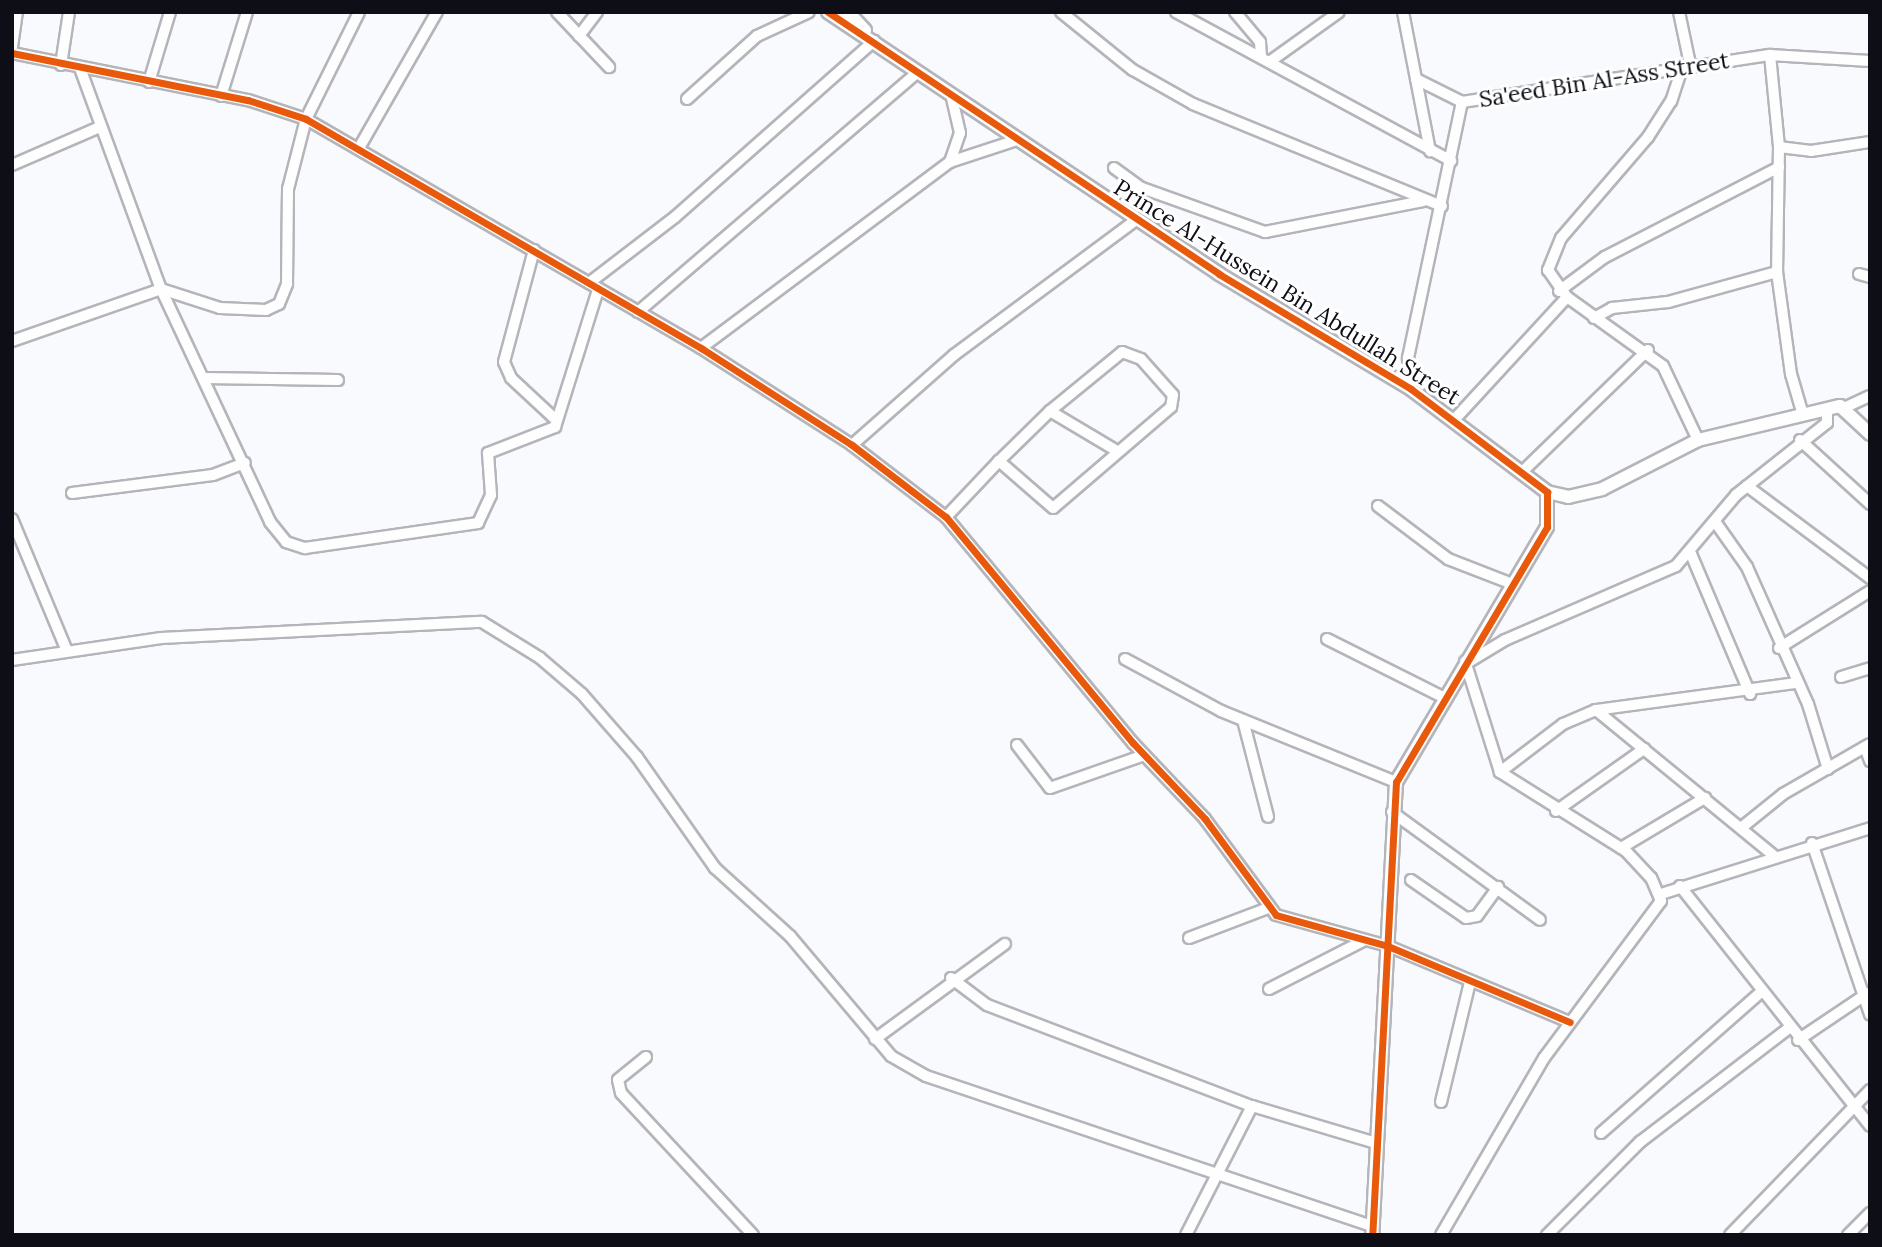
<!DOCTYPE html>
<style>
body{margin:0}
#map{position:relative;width:1882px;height:1247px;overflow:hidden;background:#f9fafd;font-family:Lora,serif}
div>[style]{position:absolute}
.roads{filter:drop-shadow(2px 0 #b4b5bb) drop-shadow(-2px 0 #b4b5bb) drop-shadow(0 2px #b4b5bb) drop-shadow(0 -2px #b4b5bb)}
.minor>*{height:10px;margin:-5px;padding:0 5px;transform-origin:5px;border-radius:5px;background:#fefeff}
.tertiary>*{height:12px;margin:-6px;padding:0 6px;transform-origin:6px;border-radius:6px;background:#fefeff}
.cycleway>*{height:7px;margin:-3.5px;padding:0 3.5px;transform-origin:3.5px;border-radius:3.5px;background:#e8590c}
span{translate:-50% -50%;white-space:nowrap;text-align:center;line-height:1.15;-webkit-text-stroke:6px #fff;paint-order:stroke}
.street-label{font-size:23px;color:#0d0e16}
.frame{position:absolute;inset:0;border:14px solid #0d0e16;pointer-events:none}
</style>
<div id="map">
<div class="roads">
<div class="minor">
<div style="left:557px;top:12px;width:76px;rotate:46.6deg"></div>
<div style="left:1061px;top:12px;width:92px;rotate:38.9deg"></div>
<div style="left:1133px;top:70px;width:69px;rotate:29.5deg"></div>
<div style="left:1193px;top:104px;width:269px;rotate:22.3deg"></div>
<div style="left:1176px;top:12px;width:313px;rotate:28.4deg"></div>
<div style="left:1235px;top:12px;width:39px;rotate:50deg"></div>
<div style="left:1260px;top:42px;width:13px;rotate:86deg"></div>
<div style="left:1403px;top:12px;width:142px;rotate:79deg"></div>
<div style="left:1679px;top:12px;width:53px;rotate:78.1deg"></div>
<div style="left:579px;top:36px;width:30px;rotate:-53deg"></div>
<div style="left:12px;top:47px;width:35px;rotate:-82deg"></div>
<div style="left:12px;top:53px;width:241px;rotate:11.3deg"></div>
<div style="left:248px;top:100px;width:61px;rotate:18.1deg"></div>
<div style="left:306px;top:119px;width:457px;rotate:30.1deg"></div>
<div style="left:701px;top:348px;width:179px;rotate:32.7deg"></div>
<div style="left:852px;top:445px;width:118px;rotate:37.5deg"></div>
<div style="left:946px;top:517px;width:293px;rotate:50.4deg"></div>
<div style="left:1133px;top:743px;width:105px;rotate:46.5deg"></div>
<div style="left:1205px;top:819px;width:119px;rotate:53.5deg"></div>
<div style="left:1276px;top:915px;width:116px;rotate:15.5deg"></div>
<div style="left:1388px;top:946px;width:197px;rotate:22.7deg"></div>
<div style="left:1770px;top:55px;width:92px;rotate:84.4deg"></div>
<div style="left:1779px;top:147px;width:125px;rotate:90.9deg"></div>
<div style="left:1777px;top:272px;width:103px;rotate:82.2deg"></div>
<div style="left:1791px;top:374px;width:43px;rotate:73.7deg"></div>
<div style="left:1272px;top:60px;width:82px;rotate:-35.6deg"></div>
<div style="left:61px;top:65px;width:54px;rotate:-81.4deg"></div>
<div style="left:1683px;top:65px;width:38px;rotate:108deg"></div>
<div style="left:1671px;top:101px;width:43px;rotate:122.6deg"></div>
<div style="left:1648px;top:137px;width:133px;rotate:130.7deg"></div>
<div style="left:1561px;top:238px;width:35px;rotate:112deg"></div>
<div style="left:1548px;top:270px;width:33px;rotate:55deg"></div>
<div style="left:1567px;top:297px;width:118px;rotate:35.7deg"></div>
<div style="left:1663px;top:366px;width:82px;rotate:64.7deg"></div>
<div style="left:80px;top:68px;width:235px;rotate:69.9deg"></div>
<div style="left:161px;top:289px;width:62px;rotate:17.9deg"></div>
<div style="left:220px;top:308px;width:46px;rotate:2.5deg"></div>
<div style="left:266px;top:310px;width:14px;rotate:-25deg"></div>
<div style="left:279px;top:304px;width:22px;rotate:-68deg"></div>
<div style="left:287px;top:284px;width:95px;rotate:-89.4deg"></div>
<div style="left:288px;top:189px;width:72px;rotate:-75.6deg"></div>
<div style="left:306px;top:119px;width:119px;rotate:-63.6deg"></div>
<div style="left:1416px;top:79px;width:51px;rotate:26.6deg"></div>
<div style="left:149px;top:82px;width:73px;rotate:-73.3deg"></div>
<div style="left:221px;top:96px;width:88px;rotate:-72.8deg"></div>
<div style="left:687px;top:99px;width:94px;rotate:-42deg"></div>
<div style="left:757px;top:36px;width:57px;rotate:-24.8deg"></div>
<div style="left:1779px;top:147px;width:32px;rotate:7deg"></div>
<div style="left:1811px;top:151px;width:60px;rotate:-8.7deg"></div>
<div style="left:359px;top:148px;width:157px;rotate:-60.2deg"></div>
<div style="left:950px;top:162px;width:31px;rotate:-71deg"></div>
<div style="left:960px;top:133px;width:37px;rotate:-103deg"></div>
<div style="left:12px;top:165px;width:96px;rotate:-23.4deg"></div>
<div style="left:1114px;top:168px;width:34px;rotate:36deg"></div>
<div style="left:1142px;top:188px;width:131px;rotate:19.7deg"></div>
<div style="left:1265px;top:232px;width:161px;rotate:-11.1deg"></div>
<div style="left:534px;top:250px;width:116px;rotate:105deg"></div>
<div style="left:504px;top:362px;width:17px;rotate:66deg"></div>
<div style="left:511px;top:378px;width:59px;rotate:42.9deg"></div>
<div style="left:1859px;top:274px;width:11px;rotate:15deg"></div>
<div style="left:589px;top:283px;width:108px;rotate:-37.5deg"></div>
<div style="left:675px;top:217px;width:266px;rotate:-41.5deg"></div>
<div style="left:1559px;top:291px;width:57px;rotate:-36.5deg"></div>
<div style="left:1605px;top:257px;width:196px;rotate:-27.3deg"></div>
<div style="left:638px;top:312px;width:366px;rotate:-40.6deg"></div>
<div style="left:1594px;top:318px;width:21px;rotate:-29deg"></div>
<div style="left:1612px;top:308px;width:56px;rotate:-6.1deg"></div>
<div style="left:1668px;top:302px;width:113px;rotate:-15.4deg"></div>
<div style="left:12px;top:341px;width:158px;rotate:-19.2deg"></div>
<div style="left:161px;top:289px;width:257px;rotate:64.9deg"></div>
<div style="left:270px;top:522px;width:26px;rotate:51deg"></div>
<div style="left:286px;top:542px;width:20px;rotate:18deg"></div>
<div style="left:305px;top:548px;width:175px;rotate:-8.2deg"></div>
<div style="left:478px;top:523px;width:31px;rotate:-65deg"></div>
<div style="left:491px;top:495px;width:42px;rotate:-94.1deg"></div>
<div style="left:488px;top:453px;width:72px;rotate:-21.2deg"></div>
<div style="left:555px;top:427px;width:144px;rotate:-72.6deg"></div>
<div style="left:701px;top:348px;width:311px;rotate:-36.8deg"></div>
<div style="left:950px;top:162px;width:67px;rotate:-18.2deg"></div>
<div style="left:204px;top:378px;width:134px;rotate:0.9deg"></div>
<div style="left:1411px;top:389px;width:31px;rotate:-96deg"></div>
<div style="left:1408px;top:358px;width:262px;rotate:-78.1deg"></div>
<div style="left:1462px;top:102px;width:312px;rotate:-8.7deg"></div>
<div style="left:1770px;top:55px;width:100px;rotate:3.4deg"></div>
<div style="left:1846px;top:407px;width:26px;rotate:-25deg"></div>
<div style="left:1050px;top:411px;width:78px;rotate:30.8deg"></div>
<div style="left:1454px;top:420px;width:167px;rotate:-47.4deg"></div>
<div style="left:1800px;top:440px;width:95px;rotate:42.4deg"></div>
<div style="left:852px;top:445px;width:136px;rotate:-41.4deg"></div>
<div style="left:954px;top:355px;width:227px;rotate:-36.6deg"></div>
<div style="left:1523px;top:471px;width:174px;rotate:-44.1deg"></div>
<div style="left:1747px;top:486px;width:154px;rotate:36.8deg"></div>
<div style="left:72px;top:493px;width:142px;rotate:-7.3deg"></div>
<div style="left:213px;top:475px;width:34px;rotate:-21deg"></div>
<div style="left:1378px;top:506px;width:88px;rotate:37.1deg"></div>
<div style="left:1448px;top:559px;width:66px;rotate:21.2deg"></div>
<div style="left:946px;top:517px;width:77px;rotate:-46.6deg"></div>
<div style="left:999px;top:461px;width:71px;rotate:-44.4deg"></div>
<div style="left:1050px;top:411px;width:93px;rotate:-39.3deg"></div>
<div style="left:1122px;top:352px;width:20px;rotate:20deg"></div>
<div style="left:1141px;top:359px;width:48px;rotate:48.4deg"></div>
<div style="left:1173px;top:395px;width:12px;rotate:99deg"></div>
<div style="left:1171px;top:407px;width:155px;rotate:139.4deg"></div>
<div style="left:1053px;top:508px;width:72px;rotate:-139deg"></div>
<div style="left:12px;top:519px;width:141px;rotate:67.4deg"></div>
<div style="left:1716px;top:523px;width:54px;rotate:54.8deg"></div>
<div style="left:1747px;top:567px;width:150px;rotate:66deg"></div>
<div style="left:1808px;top:704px;width:68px;rotate:72.9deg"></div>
<div style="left:1691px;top:554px;width:152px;rotate:67.1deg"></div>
<div style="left:1327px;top:639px;width:130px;rotate:26.6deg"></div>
<div style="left:1779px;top:648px;width:107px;rotate:-32.1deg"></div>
<div style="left:1125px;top:659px;width:109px;rotate:28.4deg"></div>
<div style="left:1221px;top:711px;width:189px;rotate:22.1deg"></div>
<div style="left:12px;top:660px;width:151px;rotate:-8.4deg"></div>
<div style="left:161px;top:638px;width:321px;rotate:-2.9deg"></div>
<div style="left:482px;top:622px;width:68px;rotate:31.8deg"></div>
<div style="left:540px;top:658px;width:55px;rotate:40.6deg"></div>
<div style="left:582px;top:694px;width:84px;rotate:48.9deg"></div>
<div style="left:637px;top:757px;width:136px;rotate:54.9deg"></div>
<div style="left:715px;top:868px;width:101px;rotate:42.2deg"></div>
<div style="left:790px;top:936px;width:157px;rotate:49.9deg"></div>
<div style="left:891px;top:1056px;width:40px;rotate:29.7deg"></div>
<div style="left:926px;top:1076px;width:468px;rotate:18.6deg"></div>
<div style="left:1467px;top:663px;width:44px;rotate:-31.2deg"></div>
<div style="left:1505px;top:640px;width:186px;rotate:-23.4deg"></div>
<div style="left:1676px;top:566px;width:93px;rotate:-49.8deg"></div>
<div style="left:1736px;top:495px;width:116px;rotate:-38.4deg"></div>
<div style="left:1827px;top:423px;width:13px;rotate:-90deg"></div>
<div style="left:1841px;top:677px;width:30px;rotate:-17deg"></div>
<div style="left:1596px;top:710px;width:229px;rotate:39.3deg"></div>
<div style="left:1243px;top:720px;width:100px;rotate:75.5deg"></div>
<div style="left:1017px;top:745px;width:54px;rotate:52.5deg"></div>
<div style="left:1050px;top:788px;width:100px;rotate:-19.3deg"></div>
<div style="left:1865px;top:747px;width:15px;rotate:70deg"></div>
<div style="left:1500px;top:772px;width:79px;rotate:-37.3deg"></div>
<div style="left:1563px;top:724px;width:36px;rotate:-23deg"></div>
<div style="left:1596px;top:710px;width:203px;rotate:-7.7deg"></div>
<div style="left:1556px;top:811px;width:108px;rotate:-35.2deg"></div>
<div style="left:1392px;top:812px;width:183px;rotate:36.1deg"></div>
<div style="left:1741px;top:828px;width:54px;rotate:-39deg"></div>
<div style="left:1783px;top:794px;width:100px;rotate:-29.9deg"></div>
<div style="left:1812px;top:843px;width:181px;rotate:71.3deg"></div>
<div style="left:1621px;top:848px;width:98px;rotate:-30.8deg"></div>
<div style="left:1411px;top:880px;width:67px;rotate:34.6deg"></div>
<div style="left:1466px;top:918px;width:11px;rotate:-10deg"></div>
<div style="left:1477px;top:916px;width:36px;rotate:-54deg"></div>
<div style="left:1680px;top:886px;width:306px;rotate:51.6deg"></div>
<div style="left:1661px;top:894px;width:219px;rotate:-17.5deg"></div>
<div style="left:1189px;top:938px;width:85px;rotate:-20.8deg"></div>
<div style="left:951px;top:978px;width:45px;rotate:36.9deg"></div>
<div style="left:987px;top:1005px;width:284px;rotate:20.9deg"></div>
<div style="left:1252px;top:1106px;width:129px;rotate:16.6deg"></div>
<div style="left:1269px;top:989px;width:106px;rotate:-27.1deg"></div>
<div style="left:875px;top:1039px;width:161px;rotate:-36.2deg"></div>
<div style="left:1798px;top:1040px;width:84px;rotate:-33.9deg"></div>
<div style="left:646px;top:1057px;width:36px;rotate:141deg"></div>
<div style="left:618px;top:1080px;width:13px;rotate:77deg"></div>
<div style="left:621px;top:1093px;width:194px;rotate:47.1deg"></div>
<div style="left:1441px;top:1102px;width:123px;rotate:-76.4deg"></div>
<div style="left:1601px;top:1133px;width:213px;rotate:-41.4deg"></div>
<div style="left:1186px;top:1235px;width:145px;rotate:-62.9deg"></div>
<div style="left:1441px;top:1235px;width:205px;rotate:-59.8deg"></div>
<div style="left:1544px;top:1058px;width:196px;rotate:-53.3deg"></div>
<div style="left:1661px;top:901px;width:25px;rotate:-113deg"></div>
<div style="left:1651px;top:878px;width:37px;rotate:-133deg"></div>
<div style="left:1626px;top:851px;width:149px;rotate:-147.9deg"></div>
<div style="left:1500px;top:772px;width:116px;rotate:-107.5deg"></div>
<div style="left:1547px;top:1235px;width:132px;rotate:-45deg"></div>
<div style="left:1640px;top:1142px;width:188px;rotate:-37.4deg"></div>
<div style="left:1730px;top:1235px;width:202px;rotate:-46deg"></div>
<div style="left:1848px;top:1235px;width:31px;rotate:-45deg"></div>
</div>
<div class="tertiary">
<div style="left:828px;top:12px;width:471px;rotate:33.8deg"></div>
<div style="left:1219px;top:274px;width:224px;rotate:30.9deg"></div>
<div style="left:1411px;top:389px;width:171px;rotate:37.1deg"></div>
<div style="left:1547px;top:492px;width:35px;rotate:90deg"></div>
<div style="left:1547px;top:527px;width:296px;rotate:120.6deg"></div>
<div style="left:1396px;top:782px;width:454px;rotate:93deg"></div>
<div style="left:848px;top:12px;width:25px;rotate:47deg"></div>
<div style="left:1547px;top:492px;width:22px;rotate:13deg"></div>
<div style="left:1568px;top:497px;width:35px;rotate:-13deg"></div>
<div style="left:1602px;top:489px;width:108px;rotate:-27deg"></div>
<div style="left:1698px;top:440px;width:146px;rotate:-13.5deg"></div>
<div style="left:1840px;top:406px;width:41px;rotate:43deg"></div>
</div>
</div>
<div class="cycleway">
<div style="left:828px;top:12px;width:471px;rotate:33.8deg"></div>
<div style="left:1219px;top:274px;width:224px;rotate:30.9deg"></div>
<div style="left:1411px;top:389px;width:171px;rotate:37.1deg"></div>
<div style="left:1547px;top:492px;width:35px;rotate:90deg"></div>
<div style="left:1547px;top:527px;width:296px;rotate:120.6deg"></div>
<div style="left:1396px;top:782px;width:454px;rotate:93deg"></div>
<div style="left:12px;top:53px;width:241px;rotate:11.3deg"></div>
<div style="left:248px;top:100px;width:61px;rotate:18.1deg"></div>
<div style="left:306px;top:119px;width:457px;rotate:30.1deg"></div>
<div style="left:701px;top:348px;width:179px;rotate:32.7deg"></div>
<div style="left:852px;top:445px;width:118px;rotate:37.5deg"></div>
<div style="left:946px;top:517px;width:293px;rotate:50.4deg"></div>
<div style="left:1133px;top:743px;width:105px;rotate:46.5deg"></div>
<div style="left:1205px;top:819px;width:119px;rotate:53.5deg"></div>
<div style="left:1276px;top:915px;width:116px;rotate:15.5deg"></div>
<div style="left:1388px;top:946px;width:197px;rotate:22.7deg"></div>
</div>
<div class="street-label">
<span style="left:1604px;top:80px;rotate:-9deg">Sa'eed Bin Al-Ass Street</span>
<span style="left:1287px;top:292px;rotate:32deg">Prince Al-Hussein Bin Abdullah Street</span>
</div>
<div class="frame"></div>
</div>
